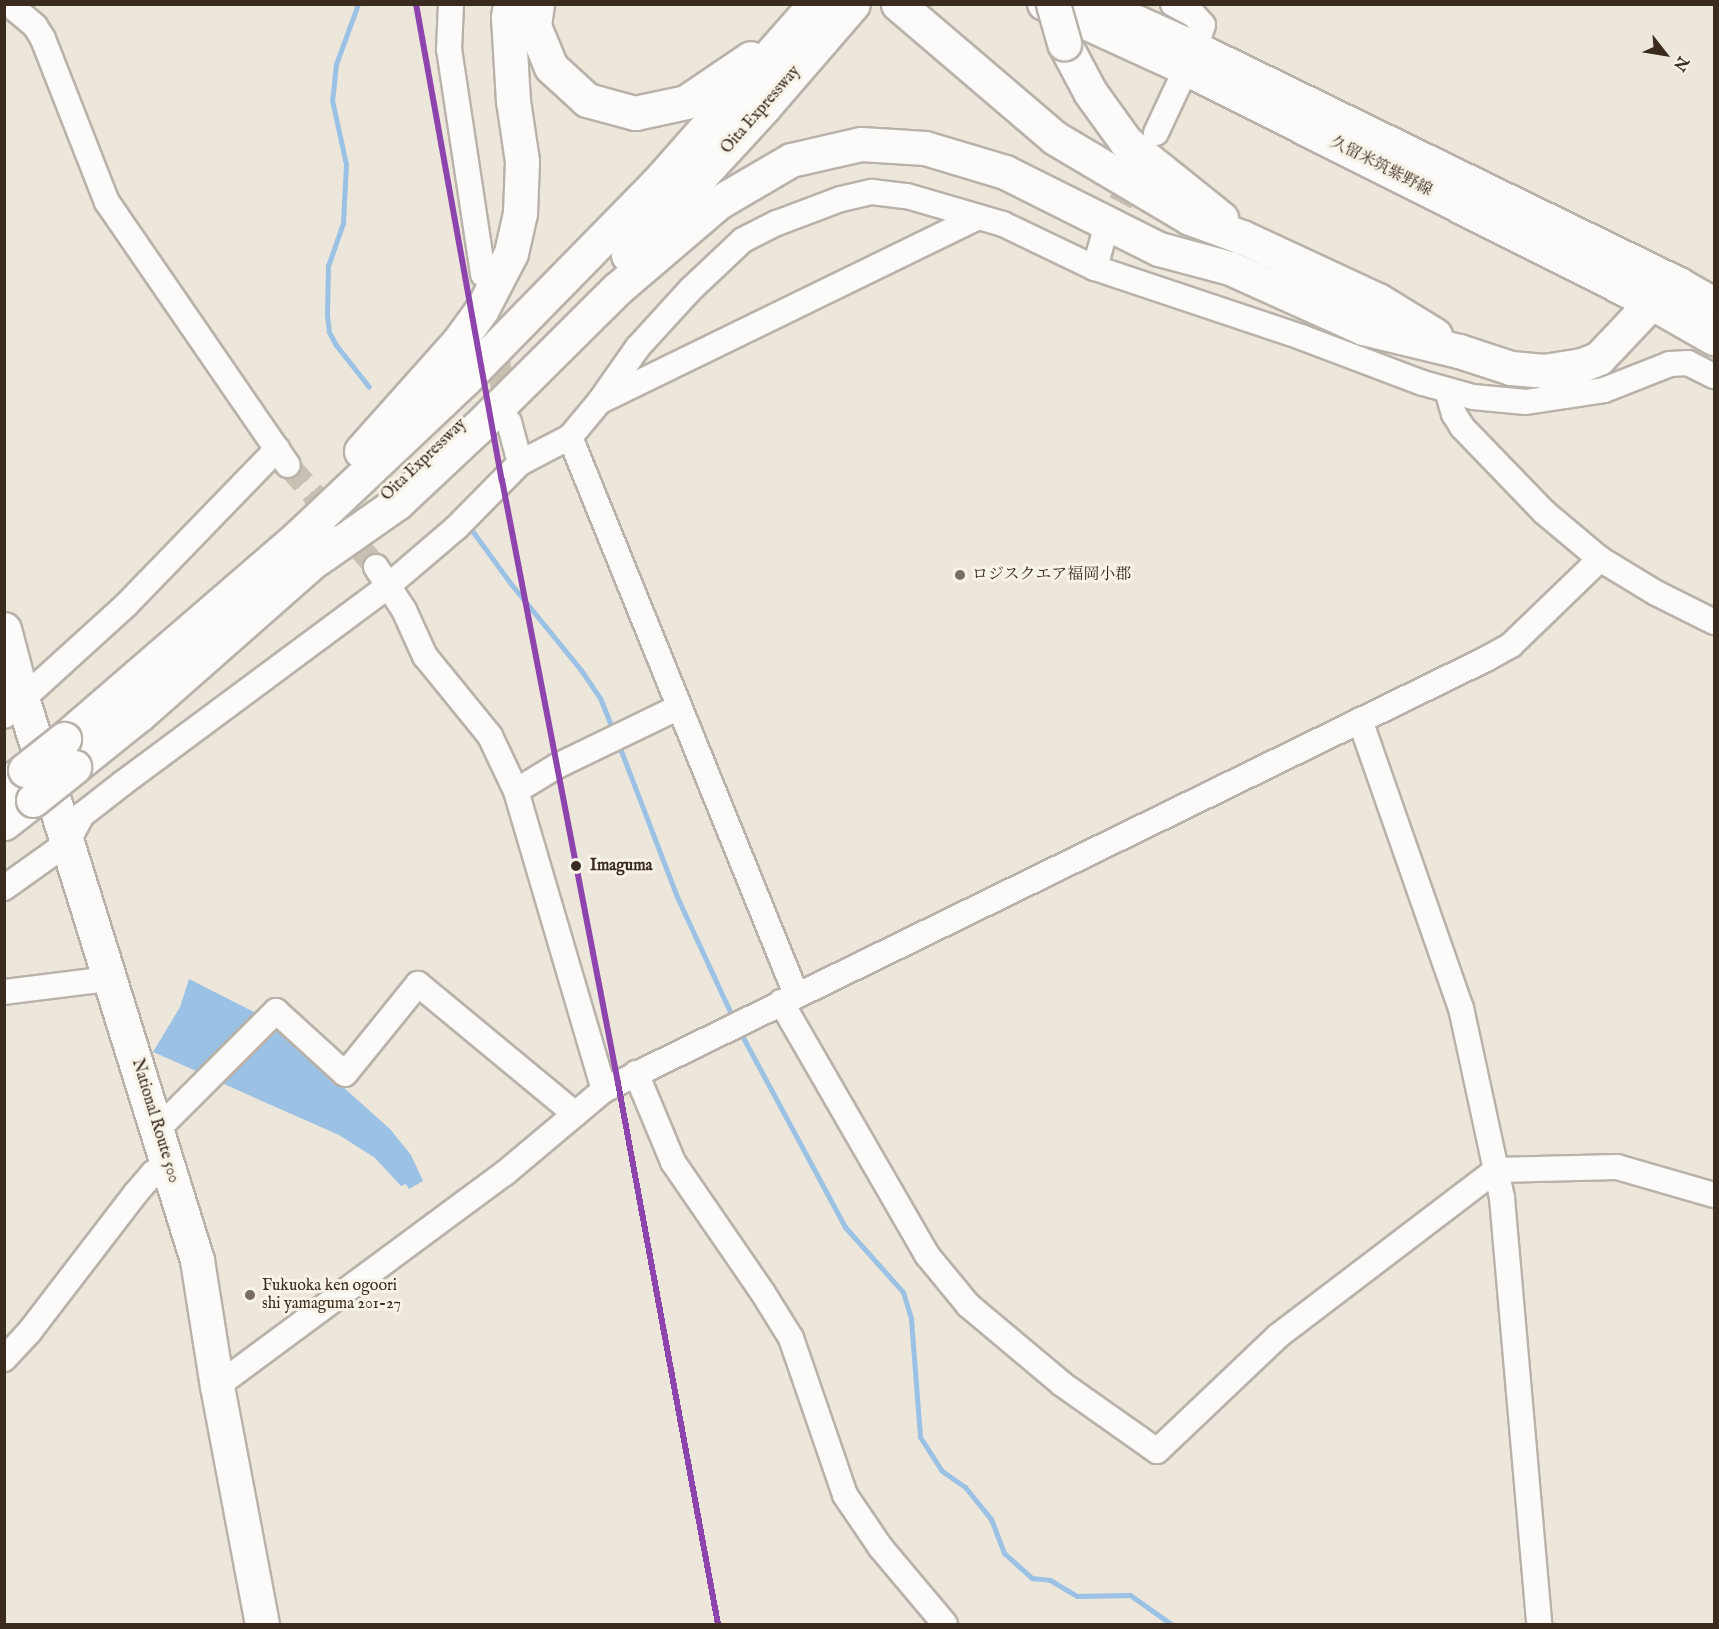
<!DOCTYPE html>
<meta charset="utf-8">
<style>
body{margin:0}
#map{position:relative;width:1719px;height:1629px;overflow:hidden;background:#ede6da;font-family:"IM FELL English","Noto Serif JP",serif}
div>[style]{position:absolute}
.water>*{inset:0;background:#9bc2e5}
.stream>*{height:5px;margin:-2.5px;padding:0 2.5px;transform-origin:2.5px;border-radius:2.5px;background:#9bc2e5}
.minor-tunnel>*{height:24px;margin-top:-12px;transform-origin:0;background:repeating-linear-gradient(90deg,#c9c0b4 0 24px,transparent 0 36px)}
.roads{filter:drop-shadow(2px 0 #b9b2aa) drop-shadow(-2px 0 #b9b2aa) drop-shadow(0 2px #b9b2aa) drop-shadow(0 -2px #b9b2aa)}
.minor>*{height:24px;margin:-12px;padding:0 12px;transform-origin:12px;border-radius:12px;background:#fcfbf9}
.major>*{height:32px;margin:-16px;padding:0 16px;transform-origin:16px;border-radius:16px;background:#fcfbf9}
.highway>*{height:33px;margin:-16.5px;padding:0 16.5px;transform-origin:16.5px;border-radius:16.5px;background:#fcfbf9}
.bridges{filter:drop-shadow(2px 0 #b9b2aa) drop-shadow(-2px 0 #b9b2aa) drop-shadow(0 2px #b9b2aa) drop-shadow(0 -2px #b9b2aa)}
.highway-bridge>*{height:33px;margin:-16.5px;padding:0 16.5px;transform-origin:16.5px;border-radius:16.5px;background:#fcfbf9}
.rail-1>*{height:6px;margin:-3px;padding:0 3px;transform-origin:3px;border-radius:3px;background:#8e44ad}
.dots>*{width:16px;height:16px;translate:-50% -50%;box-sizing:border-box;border:3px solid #f7f3e8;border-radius:50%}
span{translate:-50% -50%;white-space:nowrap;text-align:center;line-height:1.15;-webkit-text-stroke:6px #f7f3e8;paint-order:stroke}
.street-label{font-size:16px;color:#3b2a1e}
.poi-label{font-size:16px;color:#3b2a1e}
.left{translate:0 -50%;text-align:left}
.stop-label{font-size:16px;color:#3b2a1e;font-weight:700}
.frame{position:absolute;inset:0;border:6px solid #3b2a1e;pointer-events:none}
.north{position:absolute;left:1635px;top:24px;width:60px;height:60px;-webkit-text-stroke:4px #f7f3e8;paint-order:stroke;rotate:121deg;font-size:16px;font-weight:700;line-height:24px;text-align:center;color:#3b2a1e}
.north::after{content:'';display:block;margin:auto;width:21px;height:27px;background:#3b2a1e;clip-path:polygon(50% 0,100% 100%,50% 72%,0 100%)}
</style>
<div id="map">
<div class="water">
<div style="clip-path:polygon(189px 979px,258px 1014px,203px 1074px,153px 1052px,180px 1007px)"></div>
<div style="clip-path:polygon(276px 1027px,390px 1129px,411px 1155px,423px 1181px,409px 1189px,406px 1184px,401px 1186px,375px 1158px,339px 1135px,217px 1081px)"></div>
</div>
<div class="stream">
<div style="left:358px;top:4px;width:64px;rotate:110.1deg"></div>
<div style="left:336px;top:64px;width:36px;rotate:96deg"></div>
<div style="left:332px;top:100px;width:66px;rotate:77.7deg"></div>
<div style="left:346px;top:164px;width:59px;rotate:92.9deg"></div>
<div style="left:343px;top:223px;width:46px;rotate:109.2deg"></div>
<div style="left:328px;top:266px;width:49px;rotate:91.2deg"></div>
<div style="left:327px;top:315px;width:17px;rotate:83deg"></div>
<div style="left:329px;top:332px;width:15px;rotate:62deg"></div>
<div style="left:336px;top:345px;width:53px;rotate:51.8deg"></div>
<div style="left:468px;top:525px;width:73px;rotate:53.9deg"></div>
<div style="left:511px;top:584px;width:111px;rotate:50.9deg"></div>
<div style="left:581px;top:670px;width:34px;rotate:56deg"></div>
<div style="left:600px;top:698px;width:37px;rotate:68deg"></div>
<div style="left:618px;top:743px;width:167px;rotate:69deg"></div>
<div style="left:678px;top:899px;width:133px;rotate:65.2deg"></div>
<div style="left:739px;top:1030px;width:224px;rotate:61.7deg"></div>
<div style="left:845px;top:1227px;width:87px;rotate:48.3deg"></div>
<div style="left:903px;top:1292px;width:28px;rotate:73deg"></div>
<div style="left:911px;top:1319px;width:118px;rotate:85.6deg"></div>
<div style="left:920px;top:1437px;width:40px;rotate:57.1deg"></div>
<div style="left:942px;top:1471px;width:28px;rotate:35deg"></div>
<div style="left:965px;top:1487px;width:41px;rotate:50.9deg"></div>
<div style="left:991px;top:1519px;width:36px;rotate:69deg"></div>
<div style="left:1004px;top:1553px;width:38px;rotate:42deg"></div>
<div style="left:1032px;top:1578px;width:18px;rotate:6deg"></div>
<div style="left:1050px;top:1580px;width:31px;rotate:31deg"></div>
<div style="left:1077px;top:1596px;width:53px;rotate:-1.1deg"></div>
<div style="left:1130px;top:1595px;width:50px;rotate:35.3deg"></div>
</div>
<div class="minor-tunnel">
<div style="left:1104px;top:235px;width:73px;rotate:-63.1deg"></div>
<div style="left:486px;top:291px;width:124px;rotate:80.2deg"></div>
<div style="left:288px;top:465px;width:135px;rotate:49.2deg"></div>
</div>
<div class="roads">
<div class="minor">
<div style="left:9px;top:4px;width:34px;rotate:40deg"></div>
<div style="left:35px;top:26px;width:15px;rotate:58deg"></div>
<div style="left:43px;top:39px;width:175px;rotate:68.6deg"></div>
<div style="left:107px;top:202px;width:319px;rotate:55.5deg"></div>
<div style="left:451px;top:4px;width:45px;rotate:92.5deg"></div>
<div style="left:449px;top:49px;width:228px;rotate:81.4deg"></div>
<div style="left:1173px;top:4px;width:24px;rotate:28deg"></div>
<div style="left:1194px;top:15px;width:13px;rotate:48deg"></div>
<div style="left:1203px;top:25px;width:24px;rotate:109deg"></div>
<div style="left:1156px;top:133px;width:71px;rotate:-64.9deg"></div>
<div style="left:1095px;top:268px;width:34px;rotate:-75deg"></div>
<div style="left:1447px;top:390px;width:25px;rotate:74deg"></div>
<div style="left:1454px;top:414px;width:15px;rotate:58deg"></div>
<div style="left:1462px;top:427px;width:118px;rotate:46deg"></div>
<div style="left:1544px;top:512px;width:73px;rotate:40deg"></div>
<div style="left:1600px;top:559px;width:66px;rotate:31.3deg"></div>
<div style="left:1656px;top:593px;width:65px;rotate:26.6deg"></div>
<div style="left:603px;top:400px;width:417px;rotate:-26deg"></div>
<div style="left:509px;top:422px;width:42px;rotate:75deg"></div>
<div style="left:570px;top:437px;width:601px;rotate:67.92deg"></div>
<div style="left:376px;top:567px;width:51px;rotate:56.9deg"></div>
<div style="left:404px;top:610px;width:51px;rotate:65.5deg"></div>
<div style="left:425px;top:656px;width:103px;rotate:50.9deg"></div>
<div style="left:490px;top:736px;width:61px;rotate:64.7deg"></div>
<div style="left:516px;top:791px;width:312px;rotate:73.6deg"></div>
<div style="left:4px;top:716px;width:166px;rotate:-42.3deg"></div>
<div style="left:127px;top:604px;width:216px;rotate:-45.9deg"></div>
<div style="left:1360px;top:720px;width:305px;rotate:70.7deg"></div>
<div style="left:1461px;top:1008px;width:194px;rotate:77.8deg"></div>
<div style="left:1502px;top:1198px;width:428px;rotate:85deg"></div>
<div style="left:516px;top:791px;width:48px;rotate:-31.4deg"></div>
<div style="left:557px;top:766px;width:136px;rotate:-25.8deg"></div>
<div style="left:4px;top:888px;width:77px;rotate:-35.5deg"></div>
<div style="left:67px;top:843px;width:32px;rotate:-62deg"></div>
<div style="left:82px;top:815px;width:52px;rotate:-38deg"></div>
<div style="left:123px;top:783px;width:330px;rotate:-36.6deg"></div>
<div style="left:388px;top:586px;width:91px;rotate:-40.5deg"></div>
<div style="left:457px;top:527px;width:90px;rotate:-45.5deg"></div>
<div style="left:520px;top:463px;width:56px;rotate:-27.5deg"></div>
<div style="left:570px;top:437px;width:47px;rotate:-50.2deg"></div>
<div style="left:600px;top:401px;width:66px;rotate:-54.9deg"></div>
<div style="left:638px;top:347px;width:79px;rotate:-47.6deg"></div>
<div style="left:691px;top:289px;width:71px;rotate:-43.3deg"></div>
<div style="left:743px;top:240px;width:38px;rotate:-27deg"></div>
<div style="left:777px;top:223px;width:68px;rotate:-20.6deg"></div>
<div style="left:841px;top:199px;width:32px;rotate:-13deg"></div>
<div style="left:872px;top:192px;width:35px;rotate:7deg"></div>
<div style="left:907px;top:196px;width:100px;rotate:16.3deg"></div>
<div style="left:1003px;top:224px;width:102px;rotate:25.6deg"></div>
<div style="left:1095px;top:268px;width:217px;rotate:18.5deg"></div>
<div style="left:1301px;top:337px;width:130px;rotate:20.7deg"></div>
<div style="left:1423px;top:383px;width:52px;rotate:15.6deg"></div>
<div style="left:1473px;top:397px;width:53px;rotate:5.4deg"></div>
<div style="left:1526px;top:402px;width:79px;rotate:-8.7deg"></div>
<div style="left:1604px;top:390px;width:71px;rotate:-21.5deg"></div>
<div style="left:1670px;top:364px;width:18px;rotate:-3deg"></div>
<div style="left:1688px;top:363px;width:29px;rotate:27deg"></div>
<div style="left:4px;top:992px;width:106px;rotate:-7.1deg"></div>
<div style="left:781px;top:1002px;width:292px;rotate:60deg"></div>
<div style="left:927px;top:1255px;width:65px;rotate:50.6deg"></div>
<div style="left:968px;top:1305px;width:123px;rotate:40deg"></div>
<div style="left:1062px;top:1384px;width:116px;rotate:35.2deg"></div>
<div style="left:1157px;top:1451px;width:167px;rotate:-43.5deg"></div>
<div style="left:1278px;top:1336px;width:274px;rotate:-37.3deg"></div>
<div style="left:1496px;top:1170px;width:121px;rotate:-1.4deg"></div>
<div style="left:1617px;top:1167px;width:101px;rotate:16.1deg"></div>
<div style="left:636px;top:1073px;width:96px;rotate:67.4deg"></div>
<div style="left:673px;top:1162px;width:159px;rotate:55.5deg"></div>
<div style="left:763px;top:1293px;width:53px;rotate:58.1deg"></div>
<div style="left:791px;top:1338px;width:166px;rotate:71deg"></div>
<div style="left:845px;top:1495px;width:64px;rotate:55.8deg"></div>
<div style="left:881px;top:1548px;width:99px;rotate:49.9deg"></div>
<div style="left:158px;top:1129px;width:167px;rotate:-45deg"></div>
<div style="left:276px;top:1011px;width:93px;rotate:42.4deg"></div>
<div style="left:345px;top:1074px;width:116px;rotate:-51deg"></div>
<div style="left:418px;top:984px;width:204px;rotate:39.6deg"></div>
<div style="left:4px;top:1359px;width:38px;rotate:-47deg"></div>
<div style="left:30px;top:1331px;width:173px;rotate:-52.5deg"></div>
<div style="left:135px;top:1194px;width:28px;rotate:-49deg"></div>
<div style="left:153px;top:1173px;width:17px;rotate:-21deg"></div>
<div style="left:217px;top:1386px;width:358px;rotate:-36.5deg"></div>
<div style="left:505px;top:1173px;width:129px;rotate:-40deg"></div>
<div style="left:604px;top:1090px;width:982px;rotate:-26.04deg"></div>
<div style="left:1486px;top:659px;width:29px;rotate:-29deg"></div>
<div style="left:1511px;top:645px;width:124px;rotate:-44deg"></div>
</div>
<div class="major">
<div style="left:1044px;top:4px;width:156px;rotate:24.6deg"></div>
<div style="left:1186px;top:69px;width:521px;rotate:26.71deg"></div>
<div style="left:1651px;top:303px;width:73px;rotate:29.7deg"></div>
<div style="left:1097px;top:4px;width:107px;rotate:24.2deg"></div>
<div style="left:1195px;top:48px;width:538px;rotate:25.99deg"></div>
<div style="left:1679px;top:284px;width:40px;rotate:29.7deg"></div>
</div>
<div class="highway">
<div style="left:537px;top:4px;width:22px;rotate:98deg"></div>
<div style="left:534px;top:26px;width:44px;rotate:67.5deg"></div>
<div style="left:551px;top:67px;width:49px;rotate:42.5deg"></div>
<div style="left:587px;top:100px;width:50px;rotate:15.2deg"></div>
<div style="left:635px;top:113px;width:52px;rotate:-12.2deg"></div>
<div style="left:686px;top:102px;width:78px;rotate:-34.1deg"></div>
<div style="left:898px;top:4px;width:206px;rotate:40.5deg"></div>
<div style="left:1055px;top:138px;width:157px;rotate:30.7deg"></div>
<div style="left:1190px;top:218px;width:55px;rotate:20.1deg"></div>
<div style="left:1242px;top:237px;width:150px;rotate:24.9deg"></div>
<div style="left:1378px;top:300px;width:67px;rotate:31.6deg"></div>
<div style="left:1064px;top:43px;width:55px;rotate:62deg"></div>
<div style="left:1090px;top:92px;width:62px;rotate:54.2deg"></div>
<div style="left:1126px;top:142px;width:122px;rotate:38.7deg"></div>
<div style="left:628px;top:255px;width:201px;rotate:-47.4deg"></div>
<div style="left:764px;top:107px;width:136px;rotate:-49.2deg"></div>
<div style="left:361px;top:451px;width:147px;rotate:-48.3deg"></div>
<div style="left:459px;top:341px;width:39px;rotate:-54deg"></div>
<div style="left:482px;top:309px;width:63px;rotate:-62.6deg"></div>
<div style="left:511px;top:253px;width:41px;rotate:-77.3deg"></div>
<div style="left:520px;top:213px;width:52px;rotate:-87.8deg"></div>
<div style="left:522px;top:161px;width:61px;rotate:-98.5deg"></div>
<div style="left:513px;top:101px;width:84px;rotate:-93.4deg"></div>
<div style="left:508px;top:17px;width:13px;rotate:-81deg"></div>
<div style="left:317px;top:559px;width:98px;rotate:-35deg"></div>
<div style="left:397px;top:503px;width:110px;rotate:-43.2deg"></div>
<div style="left:477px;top:428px;width:197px;rotate:-44.8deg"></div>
<div style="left:617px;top:289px;width:134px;rotate:-40.5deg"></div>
<div style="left:719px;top:202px;width:83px;rotate:-30.3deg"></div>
<div style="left:791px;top:160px;width:72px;rotate:-12.9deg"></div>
<div style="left:861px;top:144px;width:64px;rotate:3.6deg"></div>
<div style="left:925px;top:148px;width:84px;rotate:16.7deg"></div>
<div style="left:1005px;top:172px;width:172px;rotate:26.6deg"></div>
<div style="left:1159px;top:249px;width:73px;rotate:15deg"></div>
<div style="left:1230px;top:268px;width:146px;rotate:24.3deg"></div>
<div style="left:1363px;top:328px;width:99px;rotate:13.5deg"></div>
<div style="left:1459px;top:351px;width:55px;rotate:18.1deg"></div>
<div style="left:1511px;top:368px;width:33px;rotate:5deg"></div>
<div style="left:1544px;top:371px;width:38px;rotate:-9deg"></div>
<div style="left:1582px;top:365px;width:18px;rotate:-22deg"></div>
<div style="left:1599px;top:358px;width:76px;rotate:-46.6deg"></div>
<div style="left:1651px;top:303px;width:34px;rotate:-34deg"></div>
<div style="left:4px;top:629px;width:74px;rotate:75.2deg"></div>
<div style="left:23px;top:701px;width:585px;rotate:72.71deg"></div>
<div style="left:197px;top:1260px;width:128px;rotate:81deg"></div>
<div style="left:217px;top:1386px;width:242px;rotate:79.3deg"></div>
<div style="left:64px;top:739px;width:311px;rotate:-40.8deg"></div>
<div style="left:299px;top:536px;width:228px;rotate:-43.4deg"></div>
<div style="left:465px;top:379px;width:276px;rotate:-45.6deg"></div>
<div style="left:658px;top:182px;width:237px;rotate:-48.6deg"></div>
<div style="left:74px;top:767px;width:85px;rotate:-38.8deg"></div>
<div style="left:140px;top:714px;width:259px;rotate:-41.4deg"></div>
<div style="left:4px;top:786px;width:26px;rotate:-37deg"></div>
<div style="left:4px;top:823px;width:37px;rotate:-38deg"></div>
</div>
</div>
<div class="bridges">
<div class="highway-bridge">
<div style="left:1053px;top:4px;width:41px;rotate:74.2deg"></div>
<div style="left:25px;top:770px;width:50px;rotate:-38.5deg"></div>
<div style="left:33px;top:800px;width:53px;rotate:-38.8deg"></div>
</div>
</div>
<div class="rail-1">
<div style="left:416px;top:4px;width:484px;rotate:79.8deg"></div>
<div style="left:502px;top:480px;width:614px;rotate:79.11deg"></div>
<div style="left:618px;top:1083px;width:550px;rotate:79.53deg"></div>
</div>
<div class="dots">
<div style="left:960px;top:575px;background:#796c60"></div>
<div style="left:576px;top:866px;background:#3b2a1e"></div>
<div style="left:250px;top:1295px;background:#796c60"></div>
</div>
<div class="street-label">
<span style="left:761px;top:110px;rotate:-49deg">Oita Expressway</span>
<span style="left:1381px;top:167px;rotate:27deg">久留米筑紫野線</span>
<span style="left:424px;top:460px;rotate:-44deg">Oita Expressway</span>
<span style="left:155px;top:1121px;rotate:73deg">National Route 500</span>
</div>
<div class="poi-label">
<span class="left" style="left:972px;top:575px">ロジスクエア福岡小郡</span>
<span class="left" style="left:262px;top:1295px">Fukuoka ken ogoori<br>shi yamaguma 201-27</span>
</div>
<div class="stop-label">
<span class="left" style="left:590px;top:866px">Imaguma</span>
</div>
<div class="frame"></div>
<div class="north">N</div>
</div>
